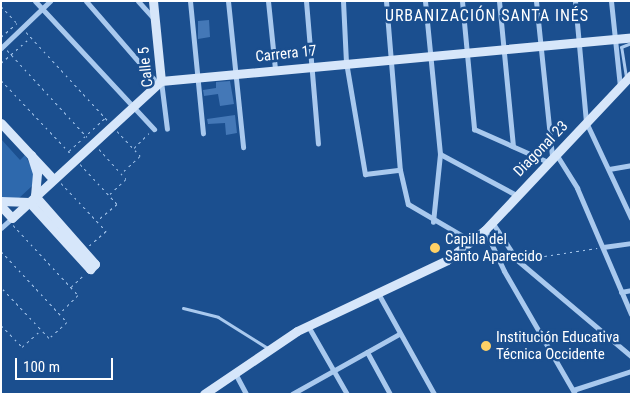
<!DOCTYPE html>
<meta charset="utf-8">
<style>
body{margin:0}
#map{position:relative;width:632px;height:395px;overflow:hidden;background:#1b4f8f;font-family:"Roboto Condensed",sans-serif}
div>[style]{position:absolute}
.green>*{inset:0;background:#2e69ad}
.building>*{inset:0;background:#4478b7}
.path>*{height:1px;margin-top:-0.5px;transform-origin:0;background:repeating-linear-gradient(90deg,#a9c9ee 0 2.5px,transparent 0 6.5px)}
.lane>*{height:3px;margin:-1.5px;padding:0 1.5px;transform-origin:1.5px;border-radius:1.5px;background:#a9c9ee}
.street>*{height:5px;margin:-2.5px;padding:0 2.5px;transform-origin:2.5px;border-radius:2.5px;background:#a9c9ee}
.secondary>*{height:9px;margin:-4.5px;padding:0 4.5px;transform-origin:4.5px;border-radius:4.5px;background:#d6e6fa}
.dots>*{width:14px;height:14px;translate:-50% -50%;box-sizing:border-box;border:2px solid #1b4f8f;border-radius:50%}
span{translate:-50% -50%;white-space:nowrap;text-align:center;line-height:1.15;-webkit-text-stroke:5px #1b4f8f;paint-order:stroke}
.street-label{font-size:15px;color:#fff}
.poi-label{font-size:15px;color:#fff}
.left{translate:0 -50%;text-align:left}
.neighbourhood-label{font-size:16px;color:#fff;letter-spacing:1px}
.frame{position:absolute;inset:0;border:2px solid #fff;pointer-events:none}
.scale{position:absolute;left:15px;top:358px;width:98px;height:22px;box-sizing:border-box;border:2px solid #fff;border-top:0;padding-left:6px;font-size:15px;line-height:18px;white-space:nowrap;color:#fff;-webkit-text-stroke:4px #1b4f8f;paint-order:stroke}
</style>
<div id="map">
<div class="green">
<div style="clip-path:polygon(1px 139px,20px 160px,25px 155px,34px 172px,32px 186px,18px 199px,1px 198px)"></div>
</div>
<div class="building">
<div style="clip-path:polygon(209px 20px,210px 37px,198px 39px,198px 21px)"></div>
<div style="clip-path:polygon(230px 81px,234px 104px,220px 106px,218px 94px,204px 96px,203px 90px,216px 88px,216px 82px)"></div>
<div style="clip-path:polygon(235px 115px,237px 133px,226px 135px,225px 123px,208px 124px,207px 119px)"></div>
</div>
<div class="path">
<div style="left:1px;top:6px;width:25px;rotate:47deg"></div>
<div style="left:26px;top:32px;width:121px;rotate:47.3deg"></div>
<div style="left:1px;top:37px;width:21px;rotate:-41deg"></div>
<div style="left:7px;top:50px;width:118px;rotate:47.4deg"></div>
<div style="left:1px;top:63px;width:40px;rotate:-41deg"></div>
<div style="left:1px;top:80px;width:102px;rotate:46.6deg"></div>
<div style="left:117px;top:131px;width:34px;rotate:47deg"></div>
<div style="left:140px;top:156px;width:26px;rotate:137deg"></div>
<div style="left:134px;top:148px;width:21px;rotate:-45deg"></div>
<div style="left:99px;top:149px;width:40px;rotate:48deg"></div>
<div style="left:126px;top:179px;width:23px;rotate:137deg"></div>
<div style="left:69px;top:151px;width:49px;rotate:-42.5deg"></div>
<div style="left:80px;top:164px;width:54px;rotate:47.2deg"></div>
<div style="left:117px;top:204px;width:26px;rotate:140deg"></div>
<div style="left:61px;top:183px;width:66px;rotate:46.8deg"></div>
<div style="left:106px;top:231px;width:23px;rotate:139deg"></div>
<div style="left:13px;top:225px;width:96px;rotate:47.1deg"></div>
<div style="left:78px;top:295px;width:25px;rotate:135deg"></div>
<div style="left:1px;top:251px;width:97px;rotate:47.1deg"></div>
<div style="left:67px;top:322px;width:24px;rotate:138deg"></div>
<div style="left:49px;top:338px;width:70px;rotate:-133.3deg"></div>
<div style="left:525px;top:259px;width:73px;rotate:-8.7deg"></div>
<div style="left:71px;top:287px;width:18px;rotate:-43deg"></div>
<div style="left:1px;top:325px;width:30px;rotate:46deg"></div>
<div style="left:22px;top:347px;width:25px;rotate:-42deg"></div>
</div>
<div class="lane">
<div style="left:626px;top:77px;width:30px;rotate:-99deg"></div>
<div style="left:621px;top:47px;width:11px;rotate:-22deg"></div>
<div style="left:183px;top:308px;width:36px;rotate:14deg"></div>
<div style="left:218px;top:317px;width:60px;rotate:32.1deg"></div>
</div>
<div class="street">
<div style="left:35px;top:1px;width:175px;rotate:47.1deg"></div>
<div style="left:86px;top:1px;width:108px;rotate:49.1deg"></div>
<div style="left:138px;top:1px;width:24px;rotate:48deg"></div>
<div style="left:190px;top:1px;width:133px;rotate:84.4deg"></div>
<div style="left:228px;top:1px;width:147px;rotate:84.1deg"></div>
<div style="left:268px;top:1px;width:68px;rotate:84.1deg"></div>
<div style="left:306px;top:1px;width:143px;rotate:85.2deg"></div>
<div style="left:343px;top:1px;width:61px;rotate:87.2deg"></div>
<div style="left:346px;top:62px;width:114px;rotate:80.4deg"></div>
<div style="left:365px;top:174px;width:35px;rotate:-7deg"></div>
<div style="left:386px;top:1px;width:170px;rotate:85.3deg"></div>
<div style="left:400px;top:170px;width:35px;rotate:77deg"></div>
<div style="left:408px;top:204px;width:73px;rotate:30.4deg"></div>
<div style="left:425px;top:1px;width:154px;rotate:84.4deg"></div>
<div style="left:440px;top:154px;width:68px;rotate:95.9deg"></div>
<div style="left:462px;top:1px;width:129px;rotate:84.6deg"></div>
<div style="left:474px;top:129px;width:81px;rotate:24deg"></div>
<div style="left:499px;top:1px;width:146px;rotate:84.5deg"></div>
<div style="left:536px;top:1px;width:157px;rotate:84.1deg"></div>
<div style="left:575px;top:1px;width:121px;rotate:84.8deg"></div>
<div style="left:586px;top:122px;width:106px;rotate:64.9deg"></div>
<div style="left:611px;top:1px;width:85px;rotate:84deg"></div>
<div style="left:1px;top:48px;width:68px;rotate:-43.8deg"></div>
<div style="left:161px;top:81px;width:48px;rotate:82.9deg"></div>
<div style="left:440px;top:154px;width:86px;rotate:28.3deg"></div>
<div style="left:556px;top:154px;width:40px;rotate:58deg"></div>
<div style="left:577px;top:188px;width:137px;rotate:66.8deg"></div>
<div style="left:609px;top:169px;width:22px;rotate:-10deg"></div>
<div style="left:492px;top:222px;width:45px;rotate:56.7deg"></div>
<div style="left:517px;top:260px;width:149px;rotate:40.1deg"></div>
<div style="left:1px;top:228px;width:15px;rotate:-42deg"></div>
<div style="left:485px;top:230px;width:45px;rotate:65.1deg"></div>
<div style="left:504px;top:271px;width:142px;rotate:60deg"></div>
<div style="left:603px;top:247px;width:28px;rotate:-8deg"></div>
<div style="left:621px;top:292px;width:10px;rotate:-11deg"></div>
<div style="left:379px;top:295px;width:113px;rotate:60.9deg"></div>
<div style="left:308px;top:326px;width:78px;rotate:60.2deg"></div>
<div style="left:367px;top:352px;width:48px;rotate:61.3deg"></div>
<div style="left:236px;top:375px;width:21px;rotate:62deg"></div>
<div style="left:573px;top:390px;width:61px;rotate:-18.1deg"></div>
<div style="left:292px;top:394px;width:123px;rotate:-29.3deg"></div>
</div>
<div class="secondary">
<div style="left:153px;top:1px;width:80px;rotate:84.3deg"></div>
<div style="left:1px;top:123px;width:76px;rotate:47.1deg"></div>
<div style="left:1px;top:201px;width:28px;rotate:2deg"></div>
<div style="left:29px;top:202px;width:91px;rotate:47.7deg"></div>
<div style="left:90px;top:269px;width:7px;rotate:-45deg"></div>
<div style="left:95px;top:264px;width:91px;rotate:-131.4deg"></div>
<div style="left:35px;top:196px;width:23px;rotate:-85deg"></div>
<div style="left:37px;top:173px;width:19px;rotate:-108deg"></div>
<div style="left:1px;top:206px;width:16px;rotate:47deg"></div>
<div style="left:12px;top:218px;width:202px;rotate:-42.6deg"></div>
<div style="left:161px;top:81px;width:472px;rotate:-5.3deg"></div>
<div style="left:204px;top:394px;width:112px;rotate:-34.1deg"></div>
<div style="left:297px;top:331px;width:166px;rotate:-25.3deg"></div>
<div style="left:447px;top:260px;width:48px;rotate:-38.3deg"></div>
<div style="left:485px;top:230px;width:213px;rotate:-46.7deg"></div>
</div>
<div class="dots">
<div style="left:435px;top:248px;background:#ffd166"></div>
<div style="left:486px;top:346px;background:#ffd166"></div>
</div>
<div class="street-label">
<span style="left:286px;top:54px;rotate:-6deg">Carrera 17</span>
<span style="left:146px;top:67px;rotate:-96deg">Calle 5</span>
<span style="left:541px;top:149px;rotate:-46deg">Diagonal 23</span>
</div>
<div class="poi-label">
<span class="left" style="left:445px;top:248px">Capilla del<br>Santo Aparecido</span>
<span class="left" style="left:496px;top:346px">Institución Educativa<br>Técnica Occidente</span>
</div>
<div class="neighbourhood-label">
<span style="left:487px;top:16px">URBANIZACIÓN SANTA INÉS</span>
</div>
<div class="frame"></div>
<div class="scale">100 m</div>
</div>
